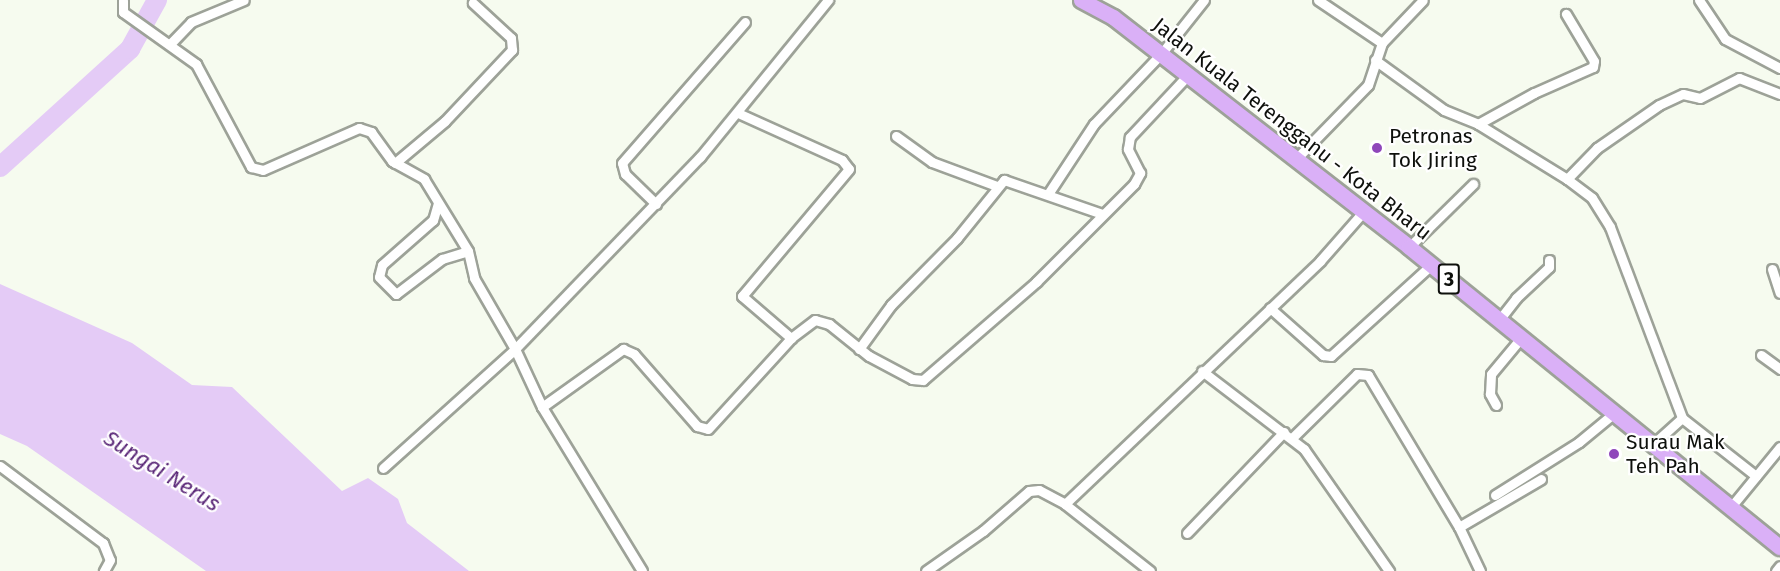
<!DOCTYPE html>
<style>
body{margin:0}
#map{position:relative;width:1780px;height:571px;overflow:hidden;background:#f6fbef;font-family:"Fira Sans",sans-serif}
div>[style]{position:absolute}
.water>*{inset:0;background:#e4cbf6}
.river>*{height:20px;margin:-10px;padding:0 10px;transform-origin:10px;border-radius:10px;background:#e4cbf6}
.roads{filter:drop-shadow(2px 0 #9da298) drop-shadow(-2px 0 #9da298) drop-shadow(0 2px #9da298) drop-shadow(0 -2px #9da298)}
.minor>*{height:9px;margin:-4.5px;padding:0 4.5px;transform-origin:4.5px;border-radius:4.5px;background:#fff}
.trunk>*{height:15px;margin:-7.5px;padding:0 7.5px;transform-origin:7.5px;border-radius:7.5px;background:#dab0f7}
.dots>*{width:16px;height:16px;translate:-50% -50%;box-sizing:border-box;border:3px solid #fff;border-radius:50%}
span{translate:-50% -50%;white-space:nowrap;text-align:center;line-height:1.15;-webkit-text-stroke:4.5px #fff;paint-order:stroke}
.shield-label span{padding:2px 4px;background:#fff;border:2px solid;border-radius:4px;-webkit-text-stroke-width:0}
.shield-label{font-size:20px;color:#0e100c;font-weight:700}
.street-label{font-size:21px;color:#0e100c}
.poi-label{font-size:21px;color:#0e100c}
.left{translate:0 -50%;text-align:left}
.water-label{font-size:22px;color:#592677;font-style:italic}
</style>
<div id="map">
<div class="water">
<div style="clip-path:polygon(0 284px,132px 343px,192px 385px,232px 387px,342px 491px,368px 478px,398px 499px,407px 523px,469px 571px,206px 571px,27px 446px,0 434px)"></div>
</div>
<div class="river">
<div style="left:0;top:167px;width:176px;rotate:-42.2deg"></div>
<div style="left:130px;top:49px;width:56px;rotate:-61.1deg"></div>
</div>
<div class="roads">
<div class="minor">
<div style="left:123px;top:0;width:12px;rotate:90deg"></div>
<div style="left:123px;top:12px;width:90px;rotate:35.5deg"></div>
<div style="left:196px;top:64px;width:117px;rotate:61.9deg"></div>
<div style="left:251px;top:167px;width:12px;rotate:14deg"></div>
<div style="left:263px;top:170px;width:105px;rotate:-23.6deg"></div>
<div style="left:359px;top:128px;width:13px;rotate:18deg"></div>
<div style="left:371px;top:132px;width:36px;rotate:54deg"></div>
<div style="left:392px;top:161px;width:37px;rotate:29deg"></div>
<div style="left:424px;top:179px;width:84px;rotate:58.6deg"></div>
<div style="left:468px;top:251px;width:28px;rotate:77deg"></div>
<div style="left:474px;top:278px;width:82px;rotate:60deg"></div>
<div style="left:515px;top:349px;width:64px;rotate:65deg"></div>
<div style="left:542px;top:407px;width:192px;rotate:58.6deg"></div>
<div style="left:1318px;top:0;width:77px;rotate:33.9deg"></div>
<div style="left:1699px;top:0;width:47px;rotate:56.3deg"></div>
<div style="left:1725px;top:39px;width:62px;rotate:27.8deg"></div>
<div style="left:170px;top:44px;width:30px;rotate:-46deg"></div>
<div style="left:191px;top:22px;width:57px;rotate:-22.5deg"></div>
<div style="left:1375px;top:60px;width:85px;rotate:35.9deg"></div>
<div style="left:1444px;top:110px;width:37px;rotate:22deg"></div>
<div style="left:1478px;top:124px;width:105px;rotate:31.7deg"></div>
<div style="left:1567px;top:179px;width:31px;rotate:37deg"></div>
<div style="left:1592px;top:198px;width:34px;rotate:58deg"></div>
<div style="left:1610px;top:227px;width:204px;rotate:69.3deg"></div>
<div style="left:1682px;top:418px;width:94px;rotate:38.1deg"></div>
<div style="left:738px;top:113px;width:114px;rotate:24.3deg"></div>
<div style="left:842px;top:160px;width:11px;rotate:52deg"></div>
<div style="left:849px;top:169px;width:166px;rotate:130.1deg"></div>
<div style="left:742px;top:296px;width:65px;rotate:40.6deg"></div>
<div style="left:1478px;top:124px;width:64px;rotate:-29deg"></div>
<div style="left:1534px;top:93px;width:64px;rotate:-23.8deg"></div>
<div style="left:1593px;top:67px;width:6px;rotate:-81deg"></div>
<div style="left:1594px;top:61px;width:55px;rotate:-120.8deg"></div>
<div style="left:896px;top:136px;width:44px;rotate:35.8deg"></div>
<div style="left:932px;top:162px;width:69px;rotate:20.3deg"></div>
<div style="left:1296px;top:159px;width:103px;rotate:-45.8deg"></div>
<div style="left:1368px;top:85px;width:44px;rotate:-71.6deg"></div>
<div style="left:1382px;top:43px;width:59px;rotate:-46.4deg"></div>
<div style="left:395px;top:163px;width:65px;rotate:-40deg"></div>
<div style="left:445px;top:121px;width:98px;rotate:-46.7deg"></div>
<div style="left:512px;top:50px;width:12px;rotate:-95deg"></div>
<div style="left:511px;top:38px;width:52px;rotate:-137.4deg"></div>
<div style="left:1567px;top:179px;width:43px;rotate:-45.9deg"></div>
<div style="left:1597px;top:148px;width:75px;rotate:-34.7deg"></div>
<div style="left:1659px;top:105px;width:26px;rotate:-25deg"></div>
<div style="left:1683px;top:94px;width:17px;rotate:13deg"></div>
<div style="left:1700px;top:98px;width:44px;rotate:-27.1deg"></div>
<div style="left:1739px;top:78px;width:44px;rotate:21.3deg"></div>
<div style="left:1048px;top:194px;width:84px;rotate:-56.7deg"></div>
<div style="left:1094px;top:124px;width:97px;rotate:-46.3deg"></div>
<div style="left:1161px;top:54px;width:69px;rotate:-51.5deg"></div>
<div style="left:438px;top:203px;width:18px;rotate:106deg"></div>
<div style="left:433px;top:220px;width:68px;rotate:138.6deg"></div>
<div style="left:382px;top:265px;width:12px;rotate:104deg"></div>
<div style="left:379px;top:277px;width:24px;rotate:45deg"></div>
<div style="left:396px;top:294px;width:58px;rotate:-37.3deg"></div>
<div style="left:442px;top:259px;width:27px;rotate:-17deg"></div>
<div style="left:656px;top:204px;width:43px;rotate:-135.9deg"></div>
<div style="left:625px;top:174px;width:11px;rotate:-105deg"></div>
<div style="left:622px;top:163px;width:187px;rotate:-48.9deg"></div>
<div style="left:1409px;top:247px;width:90px;rotate:-44.5deg"></div>
<div style="left:1772px;top:269px;width:25px;rotate:72deg"></div>
<div style="left:1270px;top:308px;width:71px;rotate:41.6deg"></div>
<div style="left:1323px;top:355px;width:8px;rotate:7deg"></div>
<div style="left:1331px;top:356px;width:137px;rotate:-42.3deg"></div>
<div style="left:1499px;top:320px;width:28px;rotate:-52deg"></div>
<div style="left:1516px;top:298px;width:45px;rotate:-43.2deg"></div>
<div style="left:1549px;top:267px;width:7px;rotate:-90deg"></div>
<div style="left:859px;top:349px;width:54px;rotate:-54deg"></div>
<div style="left:891px;top:305px;width:94px;rotate:-45.4deg"></div>
<div style="left:957px;top:238px;width:75px;rotate:-51deg"></div>
<div style="left:1004px;top:180px;width:104px;rotate:19.1deg"></div>
<div style="left:1761px;top:355px;width:24px;rotate:36deg"></div>
<div style="left:1202px;top:371px;width:128px;rotate:37.4deg"></div>
<div style="left:1304px;top:449px;width:149px;rotate:55.1deg"></div>
<div style="left:1496px;top:405px;width:13px;rotate:-119deg"></div>
<div style="left:1490px;top:394px;width:20px;rotate:-87deg"></div>
<div style="left:1491px;top:374px;width:47px;rotate:-50.2deg"></div>
<div style="left:542px;top:407px;width:100px;rotate:-35.6deg"></div>
<div style="left:623px;top:349px;width:12px;rotate:24deg"></div>
<div style="left:634px;top:354px;width:96px;rotate:48.8deg"></div>
<div style="left:697px;top:426px;width:11px;rotate:15deg"></div>
<div style="left:708px;top:429px;width:123px;rotate:-47.6deg"></div>
<div style="left:791px;top:338px;width:30px;rotate:-37deg"></div>
<div style="left:815px;top:320px;width:15px;rotate:16deg"></div>
<div style="left:829px;top:324px;width:51px;rotate:38.7deg"></div>
<div style="left:869px;top:356px;width:49px;rotate:28.1deg"></div>
<div style="left:912px;top:379px;width:11px;rotate:5deg"></div>
<div style="left:923px;top:380px;width:150px;rotate:-40.9deg"></div>
<div style="left:1036px;top:282px;width:139px;rotate:-45deg"></div>
<div style="left:1134px;top:184px;width:13px;rotate:-61deg"></div>
<div style="left:1140px;top:173px;width:27px;rotate:-117deg"></div>
<div style="left:1128px;top:149px;width:12px;rotate:-81deg"></div>
<div style="left:1130px;top:137px;width:85px;rotate:-46.9deg"></div>
<div style="left:1292px;top:438px;width:91px;rotate:-44.6deg"></div>
<div style="left:1357px;top:374px;width:11px;rotate:5deg"></div>
<div style="left:1368px;top:375px;width:177px;rotate:59.1deg"></div>
<div style="left:1459px;top:527px;width:49px;rotate:64.5deg"></div>
<div style="left:1652px;top:445px;width:40px;rotate:-42deg"></div>
<div style="left:0;top:466px;width:129px;rotate:36.8deg"></div>
<div style="left:103px;top:543px;width:18px;rotate:68deg"></div>
<div style="left:110px;top:560px;width:13px;rotate:119deg"></div>
<div style="left:383px;top:468px;width:178px;rotate:-42deg"></div>
<div style="left:515px;top:349px;width:267px;rotate:-46.1deg"></div>
<div style="left:700px;top:157px;width:203px;rotate:-50.8deg"></div>
<div style="left:1495px;top:495px;width:99px;rotate:-32.2deg"></div>
<div style="left:1579px;top:442px;width:44px;rotate:-39.5deg"></div>
<div style="left:1730px;top:508px;width:79px;rotate:-50.7deg"></div>
<div style="left:1459px;top:527px;width:95px;rotate:-30.3deg"></div>
<div style="left:1187px;top:533px;width:140px;rotate:-46.2deg"></div>
<div style="left:926px;top:571px;width:70px;rotate:-35.1deg"></div>
<div style="left:983px;top:531px;width:61px;rotate:-41deg"></div>
<div style="left:1029px;top:491px;width:10px;rotate:-6deg"></div>
<div style="left:1039px;top:490px;width:30px;rotate:28deg"></div>
<div style="left:1150px;top:571px;width:108px;rotate:-141.8deg"></div>
<div style="left:1065px;top:504px;width:352px;rotate:-43.6deg"></div>
<div style="left:1320px;top:261px;width:65px;rotate:-48.7deg"></div>
<div style="left:1776px;top:571px;width:6px;rotate:-51deg"></div>
</div>
<div class="trunk">
<div style="left:1081px;top:0;width:36px;rotate:28deg"></div>
<div style="left:1113px;top:17px;width:375px;rotate:37.8deg"></div>
<div style="left:1409px;top:247px;width:477px;rotate:39deg"></div>
</div>
</div>
<div class="dots">
<div style="left:1377px;top:148px;background:#8f47ba"></div>
<div style="left:1614px;top:454px;background:#8f47ba"></div>
</div>
<div class="shield-label">
<span style="left:1449px;top:279px">3</span>
</div>
<div class="street-label">
<span style="left:1292px;top:129px;rotate:38deg">Jalan Kuala Terengganu - Kota Bharu</span>
</div>
<div class="poi-label">
<span class="left" style="left:1389px;top:148px">Petronas<br>Tok Jiring</span>
<span class="left" style="left:1626px;top:454px">Surau Mak<br>Teh Pah</span>
</div>
<div class="water-label">
<span style="left:162px;top:471px;rotate:32deg">Sungai Nerus</span>
</div>
</div>
